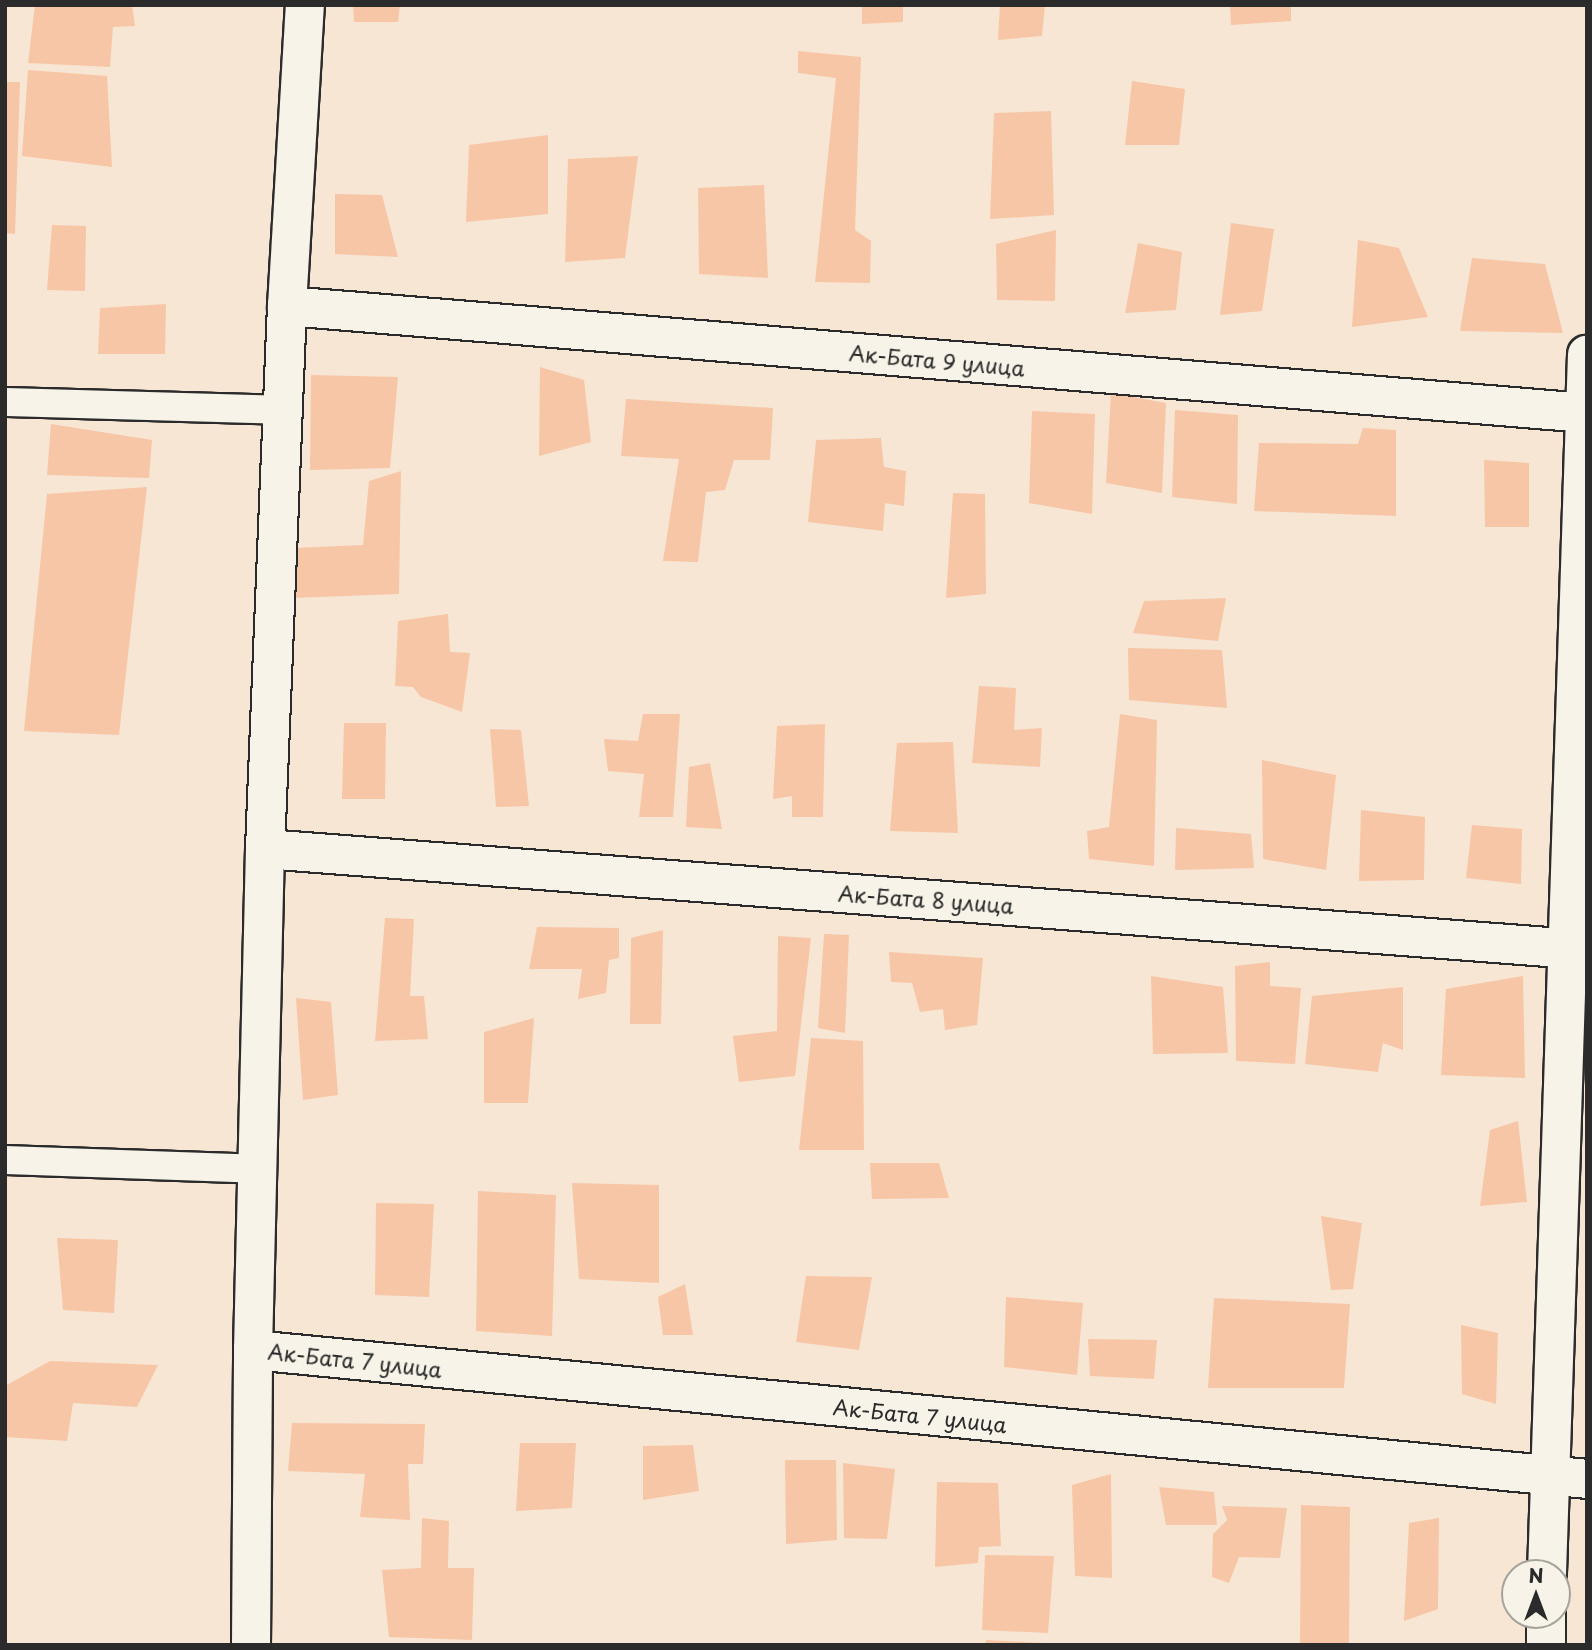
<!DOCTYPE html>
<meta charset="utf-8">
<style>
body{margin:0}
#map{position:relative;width:1592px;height:1650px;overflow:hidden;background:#f7e6d4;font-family:"Playpen Sans",sans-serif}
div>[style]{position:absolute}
.building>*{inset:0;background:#f7c6a7}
.roads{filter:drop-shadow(2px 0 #2b2b2b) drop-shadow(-2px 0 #2b2b2b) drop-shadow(0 2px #2b2b2b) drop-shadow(0 -2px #2b2b2b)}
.service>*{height:28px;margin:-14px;padding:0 14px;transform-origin:14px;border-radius:14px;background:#f7f3e8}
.minor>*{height:38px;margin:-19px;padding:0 19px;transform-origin:19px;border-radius:19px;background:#f7f3e8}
span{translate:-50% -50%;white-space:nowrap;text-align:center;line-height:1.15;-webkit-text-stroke:5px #f7f3e8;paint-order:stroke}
.street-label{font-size:21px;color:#2b2b2b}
.frame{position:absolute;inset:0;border:7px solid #2b2b2b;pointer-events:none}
.north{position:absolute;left:1501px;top:1559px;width:70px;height:70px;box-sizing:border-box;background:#f7f3e8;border:2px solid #a5a39c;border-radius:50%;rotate:0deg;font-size:19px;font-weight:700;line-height:28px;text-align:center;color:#2b2b2b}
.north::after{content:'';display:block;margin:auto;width:24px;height:32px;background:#2b2b2b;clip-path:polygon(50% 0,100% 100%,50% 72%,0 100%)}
</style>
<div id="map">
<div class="building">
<div style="clip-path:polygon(35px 5px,132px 5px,135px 26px,113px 27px,110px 67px,28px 63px)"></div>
<div style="clip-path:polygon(353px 5px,400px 5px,398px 22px,354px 22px)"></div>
<div style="clip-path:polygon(862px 5px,903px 5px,903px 22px,862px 24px)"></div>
<div style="clip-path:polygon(1000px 5px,1045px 5px,1042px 36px,998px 40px)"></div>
<div style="clip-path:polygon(1230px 5px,1291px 5px,1291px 21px,1231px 25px)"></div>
<div style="clip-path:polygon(798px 51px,861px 57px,855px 230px,871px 241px,870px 283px,815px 282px,836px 78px,798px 73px)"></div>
<div style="clip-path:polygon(28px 70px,107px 76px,112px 167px,22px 156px)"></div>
<div style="clip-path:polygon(1132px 81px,1185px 89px,1179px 145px,1125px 145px)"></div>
<div style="clip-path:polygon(5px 82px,20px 82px,15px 234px,5px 233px)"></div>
<div style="clip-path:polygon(1051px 111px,1054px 215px,990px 219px,994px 113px)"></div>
<div style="clip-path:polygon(548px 135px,548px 214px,466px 222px,469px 145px)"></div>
<div style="clip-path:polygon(638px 156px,625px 258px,565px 262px,568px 159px)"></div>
<div style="clip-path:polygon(764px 185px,768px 278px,699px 274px,698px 188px)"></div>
<div style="clip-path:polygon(335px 194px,382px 195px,398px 257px,335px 254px)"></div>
<div style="clip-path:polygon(1231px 223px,1274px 229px,1262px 311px,1220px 315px)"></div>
<div style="clip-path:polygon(52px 225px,86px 226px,85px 291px,47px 290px)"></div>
<div style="clip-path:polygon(1056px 230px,1055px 301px,997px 300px,996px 244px)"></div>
<div style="clip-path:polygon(1358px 240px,1399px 248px,1428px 317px,1352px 327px)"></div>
<div style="clip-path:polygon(1138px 243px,1182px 252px,1176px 310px,1125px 313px)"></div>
<div style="clip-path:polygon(1472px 258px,1545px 264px,1563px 333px,1460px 331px)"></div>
<div style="clip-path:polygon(166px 304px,165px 354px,98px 354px,100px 308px)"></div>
<div style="clip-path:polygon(540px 367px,584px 380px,591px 442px,539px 456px)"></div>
<div style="clip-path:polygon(311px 375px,398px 377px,390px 468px,310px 470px)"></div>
<div style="clip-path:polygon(1111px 393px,1166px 403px,1162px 493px,1106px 483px)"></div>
<div style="clip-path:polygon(626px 399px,773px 408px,770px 460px,734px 460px,725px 490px,706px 492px,698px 562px,663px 561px,679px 459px,621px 456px)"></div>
<div style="clip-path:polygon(1175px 410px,1238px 415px,1237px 504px,1172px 497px)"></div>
<div style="clip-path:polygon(1032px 411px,1095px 414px,1092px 514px,1029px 503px)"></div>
<div style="clip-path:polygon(51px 424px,152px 440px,149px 478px,47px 475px)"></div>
<div style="clip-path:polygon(1363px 428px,1396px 430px,1396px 516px,1254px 511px,1259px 443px,1358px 444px)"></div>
<div style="clip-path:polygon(881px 438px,884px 467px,906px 471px,904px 506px,885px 503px,883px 531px,808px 522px,816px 440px)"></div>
<div style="clip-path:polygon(1484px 460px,1529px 463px,1529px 527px,1485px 527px)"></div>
<div style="clip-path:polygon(401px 471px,399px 594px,292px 598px,294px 548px,363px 545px,369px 481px)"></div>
<div style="clip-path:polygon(147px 487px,119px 735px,24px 731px,47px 494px)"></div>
<div style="clip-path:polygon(953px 493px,985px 494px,986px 594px,946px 598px)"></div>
<div style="clip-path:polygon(1226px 598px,1218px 641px,1133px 633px,1144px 601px)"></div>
<div style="clip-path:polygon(448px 614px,450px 652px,470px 653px,462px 712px,421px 697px,413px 687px,395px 686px,398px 621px)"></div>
<div style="clip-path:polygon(1128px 648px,1222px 650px,1227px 708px,1129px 700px)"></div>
<div style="clip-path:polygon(979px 686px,1016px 688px,1014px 730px,1042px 728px,1040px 767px,972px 763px)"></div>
<div style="clip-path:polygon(643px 714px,680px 714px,673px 817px,639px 817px,644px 774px,608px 771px,604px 739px,638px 741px)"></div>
<div style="clip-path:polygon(1120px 714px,1157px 720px,1154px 866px,1089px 859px,1087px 831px,1109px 827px)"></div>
<div style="clip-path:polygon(344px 723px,386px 723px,385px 799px,342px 799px)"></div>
<div style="clip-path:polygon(825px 724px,823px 817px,792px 817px,792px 796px,773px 799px,777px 726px)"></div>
<div style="clip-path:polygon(490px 729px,521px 730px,529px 806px,496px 807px)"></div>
<div style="clip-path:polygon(953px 742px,958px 833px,890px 831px,897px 743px)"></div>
<div style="clip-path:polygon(1262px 760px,1336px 775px,1326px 870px,1263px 859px)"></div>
<div style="clip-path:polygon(710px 763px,722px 829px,686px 827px,689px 767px)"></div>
<div style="clip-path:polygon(1361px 810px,1425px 817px,1424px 880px,1359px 881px)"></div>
<div style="clip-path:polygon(1472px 825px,1522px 829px,1521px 884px,1466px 878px)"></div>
<div style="clip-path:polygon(1176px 828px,1251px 834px,1254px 868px,1175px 870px)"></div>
<div style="clip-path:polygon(385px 918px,414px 919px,410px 996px,424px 996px,428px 1039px,375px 1041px)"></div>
<div style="clip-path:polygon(537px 927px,619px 928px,619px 958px,609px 960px,606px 993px,578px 999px,582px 969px,529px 969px)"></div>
<div style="clip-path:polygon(663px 930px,661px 1024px,630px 1024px,631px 938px)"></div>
<div style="clip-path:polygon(824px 934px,849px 935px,845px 1033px,818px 1028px)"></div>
<div style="clip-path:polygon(778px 936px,811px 938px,795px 1076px,739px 1082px,733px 1036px,777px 1031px)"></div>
<div style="clip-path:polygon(889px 952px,983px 958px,977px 1025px,945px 1030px,943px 1009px,920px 1012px,912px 983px,891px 982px)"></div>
<div style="clip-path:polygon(1270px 962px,1270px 986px,1301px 988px,1295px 1064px,1236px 1061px,1235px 966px)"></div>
<div style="clip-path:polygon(1151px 976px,1223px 987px,1228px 1053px,1153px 1054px)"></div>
<div style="clip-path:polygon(1523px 976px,1525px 1078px,1441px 1075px,1446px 989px)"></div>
<div style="clip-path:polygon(1403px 987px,1403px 1050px,1383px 1043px,1378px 1072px,1305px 1064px,1312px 996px)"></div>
<div style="clip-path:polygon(296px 998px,331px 1002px,338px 1095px,303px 1100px)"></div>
<div style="clip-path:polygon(534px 1018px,528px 1103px,484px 1103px,484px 1032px)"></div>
<div style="clip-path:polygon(811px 1038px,863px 1041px,864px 1150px,799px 1150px)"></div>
<div style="clip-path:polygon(1518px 1121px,1527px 1202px,1480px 1206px,1490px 1130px)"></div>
<div style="clip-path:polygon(870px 1163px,939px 1163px,949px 1198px,872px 1199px)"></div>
<div style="clip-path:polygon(572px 1183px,659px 1185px,659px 1283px,579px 1279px)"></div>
<div style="clip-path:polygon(478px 1191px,556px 1195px,552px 1336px,476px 1331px)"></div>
<div style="clip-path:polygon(376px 1203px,434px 1204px,429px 1297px,375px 1295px)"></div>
<div style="clip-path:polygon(1321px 1216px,1362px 1223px,1353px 1289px,1331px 1290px)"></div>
<div style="clip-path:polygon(57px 1238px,118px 1240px,114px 1313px,63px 1310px)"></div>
<div style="clip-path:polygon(806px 1276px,872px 1277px,859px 1350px,796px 1342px)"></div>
<div style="clip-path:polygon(685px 1284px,693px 1335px,663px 1335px,658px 1297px)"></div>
<div style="clip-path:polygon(1006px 1297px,1083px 1303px,1077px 1375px,1004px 1367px)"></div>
<div style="clip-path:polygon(1214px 1298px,1350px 1304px,1344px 1388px,1208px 1388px)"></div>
<div style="clip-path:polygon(1461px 1325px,1498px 1333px,1496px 1404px,1462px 1394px)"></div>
<div style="clip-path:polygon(1088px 1339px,1157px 1340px,1154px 1379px,1090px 1376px)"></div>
<div style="clip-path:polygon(50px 1361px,158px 1365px,137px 1407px,73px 1403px,67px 1441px,5px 1437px,5px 1386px)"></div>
<div style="clip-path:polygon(292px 1423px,425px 1424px,423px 1464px,408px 1464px,410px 1520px,360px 1517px,365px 1474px,288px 1471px)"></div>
<div style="clip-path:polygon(520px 1443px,576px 1443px,572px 1508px,516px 1511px)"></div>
<div style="clip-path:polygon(693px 1445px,699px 1491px,643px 1500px,643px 1446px)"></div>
<div style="clip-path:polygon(785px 1460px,836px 1460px,837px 1540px,786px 1544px)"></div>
<div style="clip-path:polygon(843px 1463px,895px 1469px,887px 1539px,844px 1538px)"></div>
<div style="clip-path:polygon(1111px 1474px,1112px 1578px,1075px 1576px,1072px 1485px)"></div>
<div style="clip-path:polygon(937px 1482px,998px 1483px,1001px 1546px,979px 1547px,978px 1563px,935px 1567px)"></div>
<div style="clip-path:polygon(1159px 1487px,1214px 1492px,1217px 1525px,1166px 1525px)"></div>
<div style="clip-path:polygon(1301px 1505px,1350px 1507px,1349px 1645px,1300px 1645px)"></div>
<div style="clip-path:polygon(1222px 1506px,1287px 1508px,1280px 1558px,1239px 1557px,1229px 1583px,1212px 1577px,1213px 1534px,1227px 1520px)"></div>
<div style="clip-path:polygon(422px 1518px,449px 1521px,448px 1568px,474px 1568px,472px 1640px,389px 1637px,382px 1570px,421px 1568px)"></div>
<div style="clip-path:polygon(1439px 1518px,1438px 1609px,1404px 1621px,1409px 1523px)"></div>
<div style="clip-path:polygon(985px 1555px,1054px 1556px,1048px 1633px,982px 1630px)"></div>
<div style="clip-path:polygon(986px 1640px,1044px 1643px,1044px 1645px,985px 1645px)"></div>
</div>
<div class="roads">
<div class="service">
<div style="left:5px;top:402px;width:278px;rotate:1.6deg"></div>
<div style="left:5px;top:1160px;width:252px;rotate:2deg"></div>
</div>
<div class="minor">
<div style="left:287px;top:306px;width:1304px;rotate:4.71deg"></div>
<div style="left:265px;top:849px;width:1326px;rotate:4.37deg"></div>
<div style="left:253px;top:1350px;width:1340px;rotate:5.52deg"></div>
<div style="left:1547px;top:1573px;width:1219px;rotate:-88.12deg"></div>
<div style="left:251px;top:1645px;width:295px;rotate:-89.6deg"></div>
<div style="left:253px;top:1350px;width:501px;rotate:-88.63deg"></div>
<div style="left:265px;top:849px;width:543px;rotate:-87.68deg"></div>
<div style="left:287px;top:306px;width:302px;rotate:-86.6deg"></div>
<div style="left:1546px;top:1645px;width:30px;rotate:-90deg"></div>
</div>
</div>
<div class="street-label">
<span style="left:937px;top:360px;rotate:5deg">Ак-Бата 9 улица</span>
<span style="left:926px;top:899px;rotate:4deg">Ак-Бата 8 улица</span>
<span style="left:355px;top:1360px;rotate:6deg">Ак-Бата 7 улица</span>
<span style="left:920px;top:1415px;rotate:6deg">Ак-Бата 7 улица</span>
</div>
<div class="frame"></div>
<div class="north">N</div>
</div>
